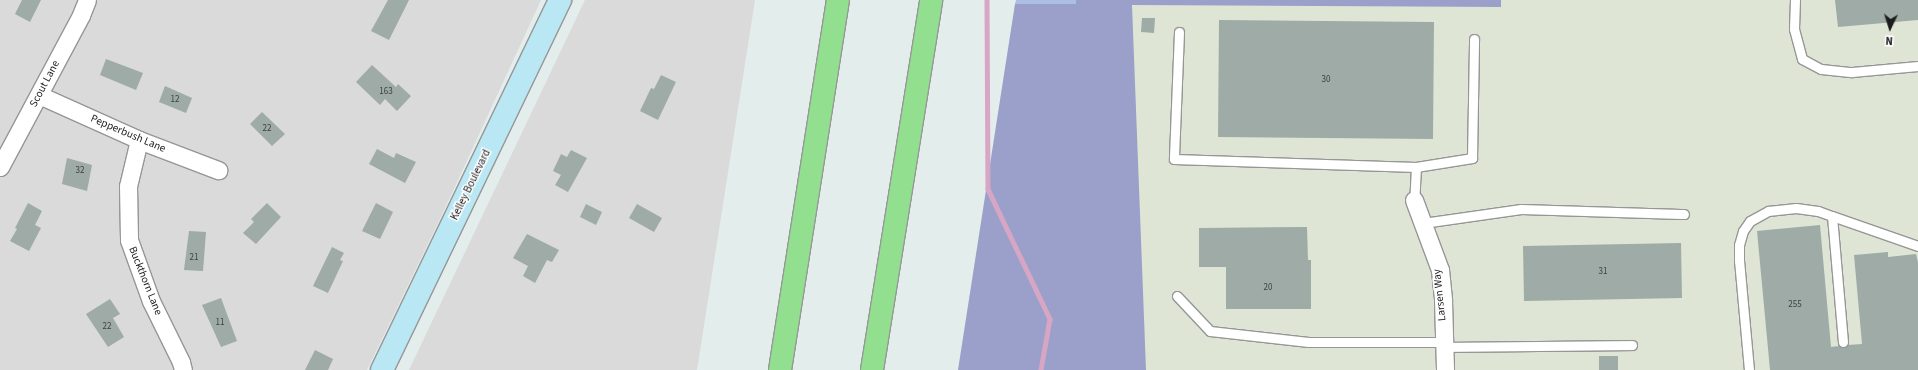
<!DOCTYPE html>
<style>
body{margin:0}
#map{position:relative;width:1918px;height:370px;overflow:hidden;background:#e3edeb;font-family:"Source Sans 3",sans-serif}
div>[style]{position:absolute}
.residential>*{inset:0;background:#d9dad9}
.industrial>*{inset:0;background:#dfe5d5}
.grass>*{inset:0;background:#acbee4}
.forest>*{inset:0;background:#9aa0c9}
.stream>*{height:4.5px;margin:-2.25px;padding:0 2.25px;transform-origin:2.25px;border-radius:2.25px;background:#d7a6c4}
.building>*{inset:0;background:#9eaba6}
.roads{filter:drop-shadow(1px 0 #969696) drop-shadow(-1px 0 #969696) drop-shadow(0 1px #969696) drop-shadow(0 -1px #969696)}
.lane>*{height:9px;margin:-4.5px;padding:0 4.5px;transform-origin:4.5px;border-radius:4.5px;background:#fff}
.street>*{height:17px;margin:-8.5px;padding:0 8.5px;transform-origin:8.5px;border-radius:8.5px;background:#fff}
.secondary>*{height:22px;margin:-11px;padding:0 11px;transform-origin:11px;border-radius:11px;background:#b9e7f4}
.highway>*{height:22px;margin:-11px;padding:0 11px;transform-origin:11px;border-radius:11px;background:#91df8f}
span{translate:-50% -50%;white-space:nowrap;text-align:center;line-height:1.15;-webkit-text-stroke:3px #fff;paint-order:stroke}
.number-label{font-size:9px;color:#3c403e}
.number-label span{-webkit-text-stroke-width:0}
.street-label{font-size:11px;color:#1c1c1c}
.north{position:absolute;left:1870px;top:8px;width:40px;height:40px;-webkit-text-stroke:3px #fff;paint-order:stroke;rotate:184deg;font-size:11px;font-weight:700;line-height:16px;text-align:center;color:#1c1c1c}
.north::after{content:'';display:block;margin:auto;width:14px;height:18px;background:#1c1c1c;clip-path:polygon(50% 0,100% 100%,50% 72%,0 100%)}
</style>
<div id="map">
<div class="residential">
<div style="clip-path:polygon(0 0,541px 0,440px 219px,367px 370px,0 370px)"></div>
<div style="clip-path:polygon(585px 0,755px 0,697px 370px,409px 370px)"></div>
</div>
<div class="industrial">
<div style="clip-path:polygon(1501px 0,1918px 0,1918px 370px,958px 370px,1015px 4px,1501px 7px)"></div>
</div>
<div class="grass">
<div style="clip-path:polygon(1016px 0,1076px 0,1076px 4px,1015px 4px)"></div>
</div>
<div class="forest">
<div style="clip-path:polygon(1076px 0,1501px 0,1501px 7px,1132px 5px,1146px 370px,958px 370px,1015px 4px,1076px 4px)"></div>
</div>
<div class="stream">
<div style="left:987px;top:0;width:189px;rotate:89.7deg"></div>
<div style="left:988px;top:189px;width:144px;rotate:64.5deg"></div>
<div style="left:1050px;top:319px;width:52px;rotate:100deg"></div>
</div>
<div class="building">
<div style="clip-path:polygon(22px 0,41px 0,30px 22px,15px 14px)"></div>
<div style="clip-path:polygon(388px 0,409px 0,389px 40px,371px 31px)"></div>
<div style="clip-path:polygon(1835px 0,1918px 0,1918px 20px,1838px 27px)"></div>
<div style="clip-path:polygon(1142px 18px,1155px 18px,1154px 33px,1141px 32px)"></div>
<div style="clip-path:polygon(1219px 20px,1434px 22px,1433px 139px,1218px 137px)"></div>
<div style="clip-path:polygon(106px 59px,143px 73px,136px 90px,100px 75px)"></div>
<div style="clip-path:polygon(372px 65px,396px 87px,398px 84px,411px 96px,397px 111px,385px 99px,380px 105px,356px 82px)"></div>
<div style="clip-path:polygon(661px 75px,676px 82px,658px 120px,640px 111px,651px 88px,654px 89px)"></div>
<div style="clip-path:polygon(165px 86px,192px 98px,186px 113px,159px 102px)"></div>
<div style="clip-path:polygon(262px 112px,285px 134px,272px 146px,250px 124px)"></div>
<div style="clip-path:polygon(377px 149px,394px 158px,396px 153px,416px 162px,405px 183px,369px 164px)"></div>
<div style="clip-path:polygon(571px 150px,587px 158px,568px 192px,555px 185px,561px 175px,553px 171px,561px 154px,567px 157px)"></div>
<div style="clip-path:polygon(67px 158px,92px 165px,87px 191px,62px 184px)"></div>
<div style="clip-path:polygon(28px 203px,42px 211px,35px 225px,41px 228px,29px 251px,10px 241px,17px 229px,15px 228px)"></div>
<div style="clip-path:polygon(267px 203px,281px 217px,256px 244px,243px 233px,254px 222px,251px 219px)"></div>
<div style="clip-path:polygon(376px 203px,393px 212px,380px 239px,362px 231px)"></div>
<div style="clip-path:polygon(586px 204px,602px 212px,596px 225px,580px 217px)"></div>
<div style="clip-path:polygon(637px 204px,662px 218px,654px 232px,629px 218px)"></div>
<div style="clip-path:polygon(1820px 225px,1831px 347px,1839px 346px,1843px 348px,1848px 345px,1862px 344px,1854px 255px,1888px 252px,1888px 257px,1916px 254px,1918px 262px,1918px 370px,1770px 370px,1757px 231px)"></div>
<div style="clip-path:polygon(1307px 227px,1308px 260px,1311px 260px,1311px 309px,1226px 309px,1226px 267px,1199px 267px,1199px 228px)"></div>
<div style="clip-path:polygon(189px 231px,206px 232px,203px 271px,184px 270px)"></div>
<div style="clip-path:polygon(527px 234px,559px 250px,552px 262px,547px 260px,535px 283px,523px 276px,528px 266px,513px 258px)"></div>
<div style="clip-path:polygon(1681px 243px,1682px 298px,1524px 301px,1523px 246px)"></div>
<div style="clip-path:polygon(332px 247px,344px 253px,340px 260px,343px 261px,328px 293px,313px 286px)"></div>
<div style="clip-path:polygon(221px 298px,237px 341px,221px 347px,202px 305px)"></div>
<div style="clip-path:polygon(110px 299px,120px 314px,113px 318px,124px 337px,108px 347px,86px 314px)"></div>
<div style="clip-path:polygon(315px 350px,333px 359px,328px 370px,305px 370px)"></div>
<div style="clip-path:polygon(1599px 356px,1618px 356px,1618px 370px,1599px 370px)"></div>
</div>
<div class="roads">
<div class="lane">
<div style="left:1795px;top:0;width:29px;rotate:92deg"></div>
<div style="left:1794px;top:29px;width:31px;rotate:75deg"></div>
<div style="left:1802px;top:59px;width:21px;rotate:28deg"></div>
<div style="left:1821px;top:69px;width:31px;rotate:6deg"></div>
<div style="left:1852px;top:72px;width:66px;rotate:-5.2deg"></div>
<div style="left:1179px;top:32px;width:127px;rotate:92.3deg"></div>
<div style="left:1174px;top:159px;width:242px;rotate:1.9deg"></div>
<div style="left:1416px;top:167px;width:33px;rotate:93deg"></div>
<div style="left:1416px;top:167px;width:57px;rotate:-9.1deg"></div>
<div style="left:1472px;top:158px;width:119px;rotate:-89deg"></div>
<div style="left:1423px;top:223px;width:99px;rotate:-8.1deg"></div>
<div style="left:1521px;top:209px;width:163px;rotate:1.8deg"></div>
<div style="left:1177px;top:296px;width:48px;rotate:46.7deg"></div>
<div style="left:1210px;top:331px;width:99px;rotate:6.4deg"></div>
<div style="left:1308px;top:342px;width:136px"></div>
<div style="left:1843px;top:342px;width:126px;rotate:-95deg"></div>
<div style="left:1832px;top:216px;width:91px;rotate:19.2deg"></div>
<div style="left:1444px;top:347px;width:188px;rotate:-0.6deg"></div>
<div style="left:1749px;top:370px;width:109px;rotate:-95.2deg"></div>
<div style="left:1739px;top:261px;width:16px;rotate:-90deg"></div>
<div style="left:1739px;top:245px;width:15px;rotate:-74deg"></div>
<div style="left:1743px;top:231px;width:12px;rotate:-55deg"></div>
<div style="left:1750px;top:221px;width:21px;rotate:-29deg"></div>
<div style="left:1768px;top:211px;width:28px;rotate:-6deg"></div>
<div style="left:1796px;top:208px;width:22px;rotate:8deg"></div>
<div style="left:1818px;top:211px;width:15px;rotate:20deg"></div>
</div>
<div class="street">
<div style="left:39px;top:95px;width:110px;rotate:24.2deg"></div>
<div style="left:139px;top:140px;width:85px;rotate:20.8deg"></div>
<div style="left:139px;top:140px;width:47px;rotate:103.4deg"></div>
<div style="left:128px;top:186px;width:54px;rotate:88.9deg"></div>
<div style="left:129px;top:240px;width:65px;rotate:70.2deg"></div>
<div style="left:151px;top:301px;width:68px;rotate:63.8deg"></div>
<div style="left:181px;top:362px;width:8px;rotate:76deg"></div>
<div style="left:0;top:167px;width:172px;rotate:-61.9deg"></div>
<div style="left:81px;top:15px;width:16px;rotate:-68deg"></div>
<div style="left:1414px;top:200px;width:75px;rotate:69.6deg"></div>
<div style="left:1440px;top:270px;width:31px;rotate:84deg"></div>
<div style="left:1443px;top:301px;width:69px;rotate:88.3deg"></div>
</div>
<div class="secondary">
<div style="left:382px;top:370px;width:411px;rotate:-64.3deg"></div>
</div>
<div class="highway">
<div style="left:780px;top:370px;width:375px;rotate:-81.1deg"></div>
<div style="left:872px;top:370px;width:375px;rotate:-80.9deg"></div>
</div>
</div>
<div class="number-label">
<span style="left:1326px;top:80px">30</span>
<span style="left:386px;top:92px">163</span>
<span style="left:175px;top:100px">12</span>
<span style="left:267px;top:129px">22</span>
<span style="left:80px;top:171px">32</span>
<span style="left:194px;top:258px">21</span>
<span style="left:1603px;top:272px">31</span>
<span style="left:1268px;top:288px">20</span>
<span style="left:1795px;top:305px">255</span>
<span style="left:220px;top:323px">11</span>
<span style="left:107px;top:327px">22</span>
</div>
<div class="street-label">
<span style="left:45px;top:84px;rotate:-62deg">Scout Lane</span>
<span style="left:128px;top:134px;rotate:23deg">Pepperbush Lane</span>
<span style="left:471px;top:185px;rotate:-64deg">Kelley Boulevard</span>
<span style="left:145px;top:281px;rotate:68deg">Buckthorn Lane</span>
<span style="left:1440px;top:295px;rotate:-96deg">Larsen Way</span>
</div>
<div class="north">N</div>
</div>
